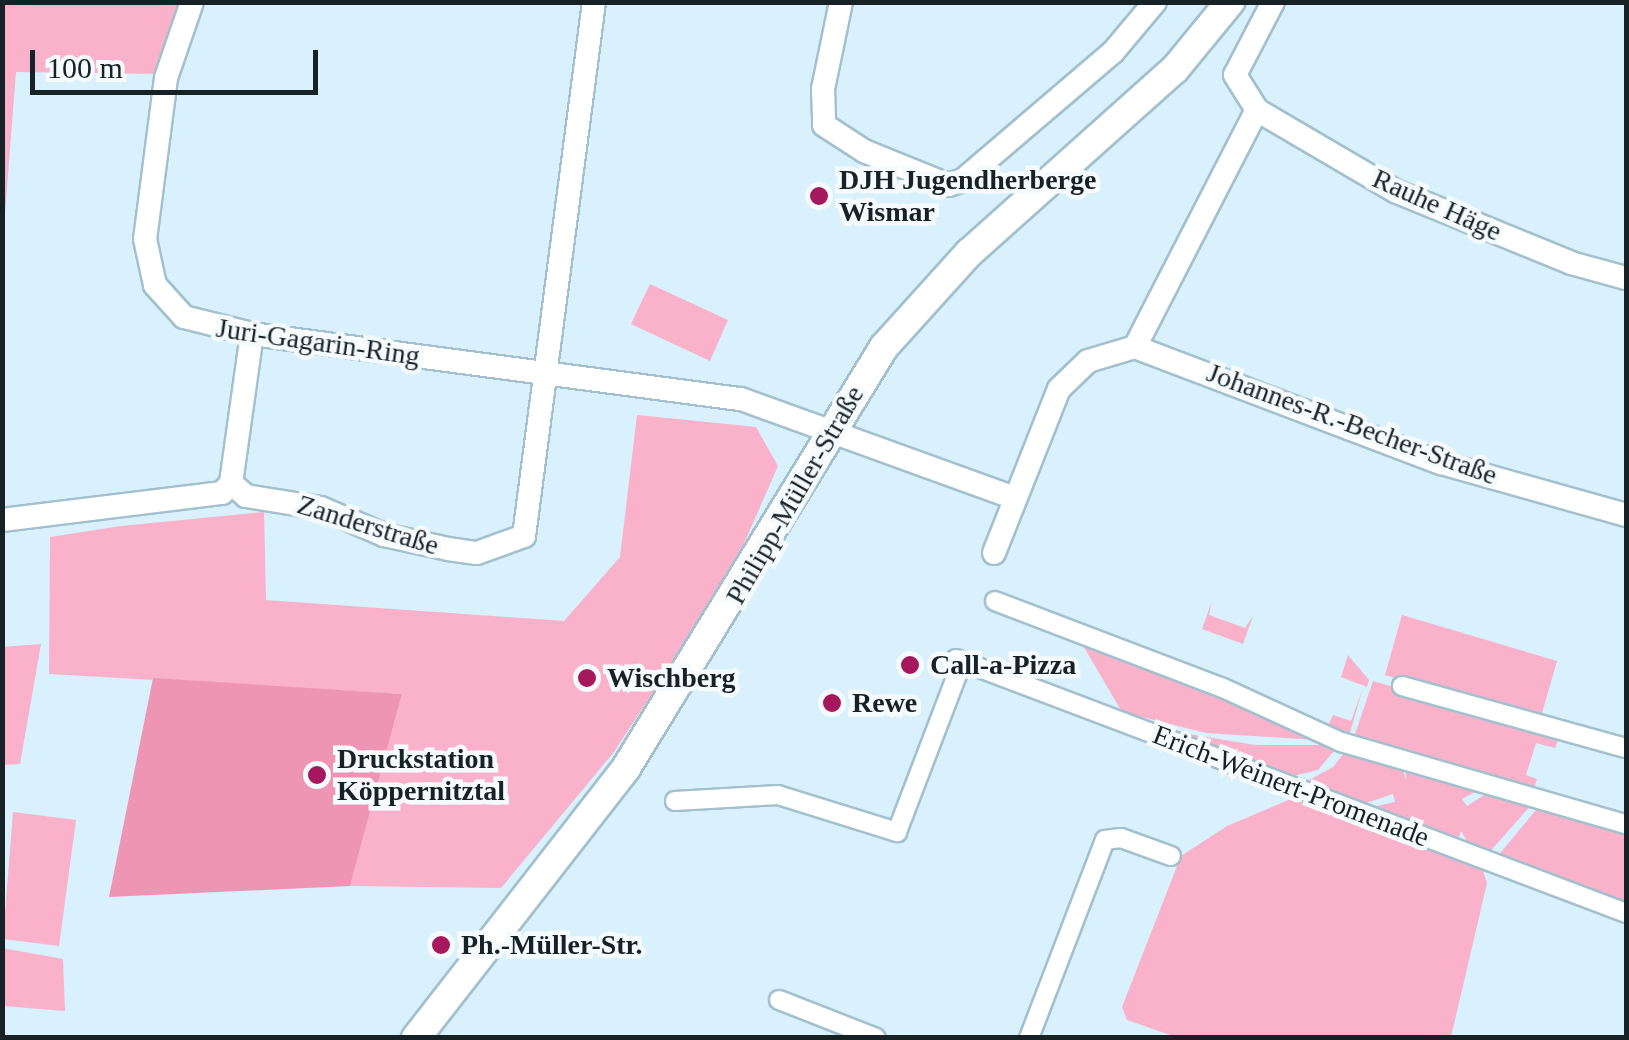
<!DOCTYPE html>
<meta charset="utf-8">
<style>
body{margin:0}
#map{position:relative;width:1629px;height:1040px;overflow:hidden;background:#d8f1fc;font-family:"Times New Roman",serif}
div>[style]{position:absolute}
.green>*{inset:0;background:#f9b2c9}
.water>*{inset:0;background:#ee95b3}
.roads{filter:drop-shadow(2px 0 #a2c0cd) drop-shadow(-2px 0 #a2c0cd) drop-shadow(0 2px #a2c0cd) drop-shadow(0 -2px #a2c0cd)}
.pedestrian>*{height:18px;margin:-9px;padding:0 9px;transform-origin:9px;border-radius:9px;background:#fff}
.minor>*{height:22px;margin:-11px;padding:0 11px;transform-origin:11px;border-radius:11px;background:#fff}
.tertiary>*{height:28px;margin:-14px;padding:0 14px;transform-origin:14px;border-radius:14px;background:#fff}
.dots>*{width:28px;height:28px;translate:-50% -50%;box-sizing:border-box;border:5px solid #f5fbfd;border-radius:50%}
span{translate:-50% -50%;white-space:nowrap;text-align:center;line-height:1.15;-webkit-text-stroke:9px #f5fbfd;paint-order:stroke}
.poi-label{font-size:28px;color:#172227;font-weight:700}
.left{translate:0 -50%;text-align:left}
.street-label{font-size:28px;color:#172227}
.frame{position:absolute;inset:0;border:5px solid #172227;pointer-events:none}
.scale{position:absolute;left:30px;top:50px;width:288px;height:45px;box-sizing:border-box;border:5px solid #172227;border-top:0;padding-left:12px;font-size:30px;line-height:35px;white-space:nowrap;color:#172227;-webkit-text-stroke:8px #f5fbfd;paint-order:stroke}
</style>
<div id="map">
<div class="green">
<div style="clip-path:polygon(2px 3px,186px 3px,162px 74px,16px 72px,3px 239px)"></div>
<div style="clip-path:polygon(650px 284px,728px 320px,710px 361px,631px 324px)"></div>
<div style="clip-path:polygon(637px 415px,756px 427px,778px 466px,731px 573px,614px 752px,501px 888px,350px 886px,402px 694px,49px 674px,50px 537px,121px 526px,264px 512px,266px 600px,564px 621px,620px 557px)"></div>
<div style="clip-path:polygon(1212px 601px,1209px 615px,1245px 628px,1253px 616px,1243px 644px,1202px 629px)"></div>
<div style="clip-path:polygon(1402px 615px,1557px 661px,1540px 720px,1385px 675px)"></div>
<div style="clip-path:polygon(1078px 637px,1331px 741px,1206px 733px,1122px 712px)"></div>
<div style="clip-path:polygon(41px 644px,20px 764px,3px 765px,3px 647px)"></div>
<div style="clip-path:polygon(1348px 655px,1369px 680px,1367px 687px,1341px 677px)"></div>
<div style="clip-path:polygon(1373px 681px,1560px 735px,1555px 748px,1536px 743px,1526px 775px,1537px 779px,1533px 791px,1353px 740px)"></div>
<div style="clip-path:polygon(1363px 688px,1349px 736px,1326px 730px,1333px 715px,1351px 721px)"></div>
<div style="clip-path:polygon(1159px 729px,1255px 745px,1339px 745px,1318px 770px,1285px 778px)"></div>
<div style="clip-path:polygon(1348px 748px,1400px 763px,1406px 779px,1406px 765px,1482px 788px,1462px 799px,1467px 806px,1492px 790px,1534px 802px,1485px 857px,1474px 853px,1461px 831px,1457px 844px,1368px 808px,1395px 802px,1393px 794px,1357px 806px,1298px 786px,1333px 767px)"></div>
<div style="clip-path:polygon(1298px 796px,1481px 865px,1487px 883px,1451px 1037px,1176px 1037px,1127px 1020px,1122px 1007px,1181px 856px,1227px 826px)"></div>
<div style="clip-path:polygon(1541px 804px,1626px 829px,1626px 907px,1496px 858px)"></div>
<div style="clip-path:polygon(13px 812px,76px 820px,59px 946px,3px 939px)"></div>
<div style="clip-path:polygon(2px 948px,63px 959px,65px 1011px,3px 1006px)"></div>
</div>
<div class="water">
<div style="clip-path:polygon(153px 678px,402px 694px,350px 886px,109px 897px)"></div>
</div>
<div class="roads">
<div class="pedestrian">
<div style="left:995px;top:601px;width:244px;rotate:20.9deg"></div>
<div style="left:1223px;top:688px;width:130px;rotate:24.6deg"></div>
<div style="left:1341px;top:742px;width:297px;rotate:16.1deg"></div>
<div style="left:956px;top:659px;width:717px;rotate:20.76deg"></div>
<div style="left:1402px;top:686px;width:232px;rotate:15.5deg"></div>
<div style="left:675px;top:801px;width:103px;rotate:-3.3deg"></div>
<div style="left:778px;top:795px;width:125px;rotate:17.3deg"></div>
<div style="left:897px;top:832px;width:182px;rotate:-69.1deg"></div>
<div style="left:779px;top:1000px;width:104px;rotate:21.4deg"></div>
<div style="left:1029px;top:1038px;width:212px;rotate:-69deg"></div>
<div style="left:1105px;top:840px;width:16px;rotate:-7deg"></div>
<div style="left:1121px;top:838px;width:53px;rotate:19.8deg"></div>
</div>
<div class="minor">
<div style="left:192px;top:2px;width:80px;rotate:108.9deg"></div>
<div style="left:166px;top:78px;width:162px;rotate:97.4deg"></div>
<div style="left:145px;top:239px;width:47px;rotate:77.7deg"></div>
<div style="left:155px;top:285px;width:43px;rotate:47.8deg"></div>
<div style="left:184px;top:317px;width:70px;rotate:14deg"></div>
<div style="left:252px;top:334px;width:493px;rotate:7.6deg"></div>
<div style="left:741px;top:399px;width:290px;rotate:19.9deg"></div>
<div style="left:841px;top:2px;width:89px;rotate:101.7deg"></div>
<div style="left:823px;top:89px;width:36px;rotate:88deg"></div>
<div style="left:824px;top:125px;width:48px;rotate:33deg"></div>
<div style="left:864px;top:151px;width:91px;rotate:22deg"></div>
<div style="left:948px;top:185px;width:16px;rotate:-18deg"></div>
<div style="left:963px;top:180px;width:197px;rotate:-40.5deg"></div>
<div style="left:1113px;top:52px;width:65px;rotate:-50deg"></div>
<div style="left:1273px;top:2px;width:82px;rotate:117.5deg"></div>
<div style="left:1235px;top:75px;width:41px;rotate:57.8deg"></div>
<div style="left:1257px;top:110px;width:160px;rotate:30.4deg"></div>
<div style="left:1395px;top:191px;width:190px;rotate:22.2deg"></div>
<div style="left:1571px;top:263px;width:57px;rotate:15.3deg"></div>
<div style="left:1135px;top:347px;width:267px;rotate:-62.8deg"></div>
<div style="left:231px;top:483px;width:20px;rotate:41deg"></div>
<div style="left:246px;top:496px;width:76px;rotate:9.1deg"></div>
<div style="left:321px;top:508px;width:69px;rotate:23.2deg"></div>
<div style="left:384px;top:535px;width:66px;rotate:12.3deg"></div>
<div style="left:448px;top:549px;width:29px;rotate:8deg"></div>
<div style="left:477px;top:553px;width:50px;rotate:-19.9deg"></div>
<div style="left:524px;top:536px;width:539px;rotate:-82.53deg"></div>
<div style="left:2px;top:520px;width:222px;rotate:-7deg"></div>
<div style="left:222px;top:493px;width:13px;rotate:-48deg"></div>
<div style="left:231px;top:483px;width:150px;rotate:-82deg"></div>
<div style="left:994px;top:553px;width:176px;rotate:-68.4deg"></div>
<div style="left:1059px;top:389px;width:40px;rotate:-44deg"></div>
<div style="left:1088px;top:361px;width:49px;rotate:-16.6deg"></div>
<div style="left:1135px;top:347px;width:327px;rotate:20.8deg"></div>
<div style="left:1441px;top:463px;width:192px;rotate:15.7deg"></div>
</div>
<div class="tertiary">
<div style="left:416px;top:1038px;width:342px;rotate:-52.1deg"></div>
<div style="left:626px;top:768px;width:494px;rotate:-58.5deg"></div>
<div style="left:884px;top:347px;width:127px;rotate:-47.9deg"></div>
<div style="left:969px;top:253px;width:276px;rotate:-41.8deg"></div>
<div style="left:1175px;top:69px;width:87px;rotate:-50.6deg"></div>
</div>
</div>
<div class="dots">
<div style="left:819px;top:196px;background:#a5185c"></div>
<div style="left:910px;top:665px;background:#a5185c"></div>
<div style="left:587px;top:678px;background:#a5185c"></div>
<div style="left:832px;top:703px;background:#a5185c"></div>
<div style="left:317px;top:775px;background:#a5185c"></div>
<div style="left:441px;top:945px;background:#a5185c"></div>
</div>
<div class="poi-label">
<span class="left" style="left:839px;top:196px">DJH Jugendherberge<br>Wismar</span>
<span class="left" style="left:930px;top:665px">Call-a-Pizza</span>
<span class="left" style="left:607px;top:678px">Wischberg</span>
<span class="left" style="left:852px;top:703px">Rewe</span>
<span class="left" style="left:337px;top:775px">Druckstation<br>Köppernitztal</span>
<span class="left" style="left:461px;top:945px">Ph.-Müller-Str.</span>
</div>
<div class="street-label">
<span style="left:1437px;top:205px;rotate:24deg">Rauhe Häge</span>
<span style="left:318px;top:342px;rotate:8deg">Juri-Gagarin-Ring</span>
<span style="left:1352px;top:424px;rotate:20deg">Johannes-R.-Becher-Straße</span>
<span style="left:795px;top:495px;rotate:-60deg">Philipp-Müller-Straße</span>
<span style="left:368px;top:525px;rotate:17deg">Zanderstraße</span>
<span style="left:1291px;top:786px;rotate:21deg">Erich-Weinert-Promenade</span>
</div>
<div class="frame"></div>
<div class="scale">100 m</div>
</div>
